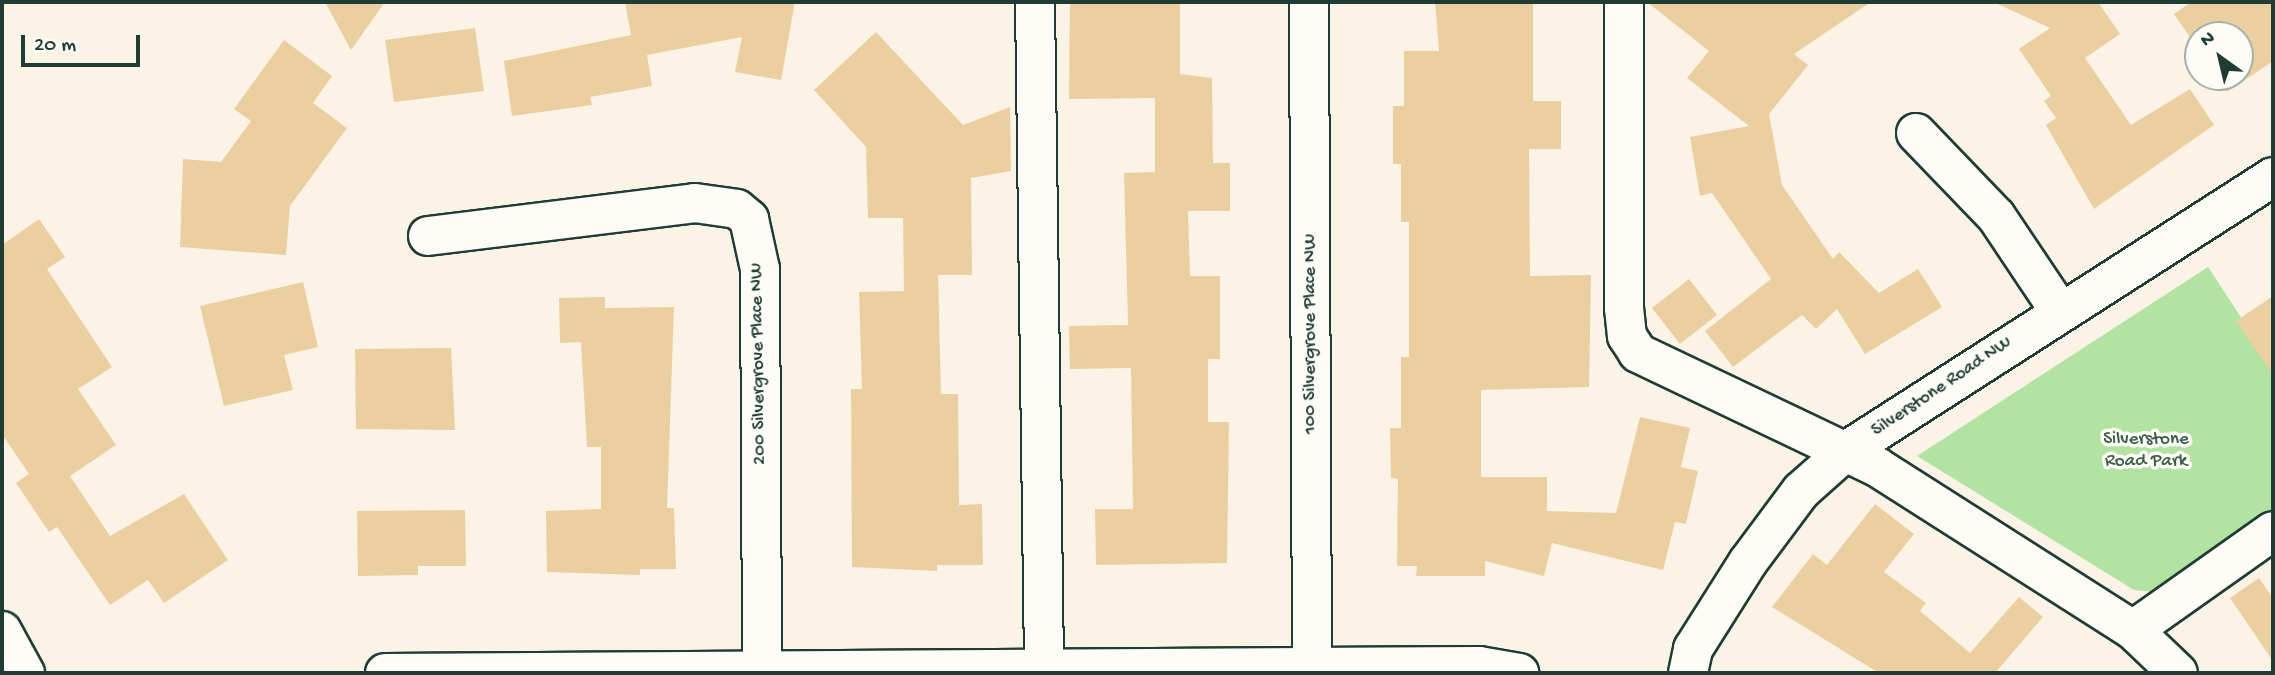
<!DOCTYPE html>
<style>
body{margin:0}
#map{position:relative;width:2275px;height:675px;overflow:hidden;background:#faf3e6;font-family:"Gochi Hand",sans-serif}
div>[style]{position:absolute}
.green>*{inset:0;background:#b2e3a3}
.building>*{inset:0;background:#eccfa0}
.roads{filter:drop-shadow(2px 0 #1f3d34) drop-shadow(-2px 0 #1f3d34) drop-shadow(0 2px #1f3d34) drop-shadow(0 -2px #1f3d34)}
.minor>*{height:38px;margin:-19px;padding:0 19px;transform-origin:19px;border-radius:19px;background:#fdfcf7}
span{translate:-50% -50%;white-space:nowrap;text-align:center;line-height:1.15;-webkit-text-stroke:7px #fdfcf7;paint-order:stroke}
.street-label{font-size:19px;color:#1f3d34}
.park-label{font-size:19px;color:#3c5e4a}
.frame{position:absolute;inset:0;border:4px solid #1f3d34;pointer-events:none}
.north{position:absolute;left:2184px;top:21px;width:70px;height:70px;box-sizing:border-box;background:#fdfcf7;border:2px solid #a4b0a9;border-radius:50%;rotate:326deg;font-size:19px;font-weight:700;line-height:28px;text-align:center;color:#1f3d34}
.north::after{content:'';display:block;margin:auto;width:24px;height:32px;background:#1f3d34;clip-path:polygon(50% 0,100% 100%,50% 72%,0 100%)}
.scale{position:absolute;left:21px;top:35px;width:119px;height:32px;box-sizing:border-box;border:4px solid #1f3d34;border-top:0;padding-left:9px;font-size:21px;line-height:24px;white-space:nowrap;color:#1f3d34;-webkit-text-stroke:5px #fdfcf7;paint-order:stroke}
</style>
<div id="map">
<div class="green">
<div style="clip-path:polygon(2208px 267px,2273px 366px,2273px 511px,2153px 592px,2134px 590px,1917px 456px)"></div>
</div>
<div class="building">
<div style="clip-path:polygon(325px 2px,385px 2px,351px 50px)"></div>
<div style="clip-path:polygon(625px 2px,795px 2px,781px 80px,735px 72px,742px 37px,647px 55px,652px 86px,590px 97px,592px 105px,512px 116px,504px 61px,631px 35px)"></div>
<div style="clip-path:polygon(1070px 2px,1180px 2px,1180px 74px,1212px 78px,1213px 163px,1230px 163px,1230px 211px,1188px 211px,1190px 276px,1220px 276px,1220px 359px,1208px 359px,1208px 422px,1229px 422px,1227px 563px,1096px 565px,1095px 509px,1133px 509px,1131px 368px,1070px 369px,1069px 326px,1128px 325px,1124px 173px,1155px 172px,1155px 98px,1069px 99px)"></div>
<div style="clip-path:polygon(1435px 2px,1533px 2px,1533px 101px,1561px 101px,1561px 149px,1529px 149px,1530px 276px,1591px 275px,1589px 387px,1481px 390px,1481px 477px,1547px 477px,1547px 511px,1616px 513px,1640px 417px,1690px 428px,1681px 467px,1698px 471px,1686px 524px,1675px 522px,1663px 570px,1552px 543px,1544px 576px,1485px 561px,1485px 576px,1416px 576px,1417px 566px,1397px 566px,1398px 479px,1391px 478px,1390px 428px,1401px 428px,1401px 357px,1409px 357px,1409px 222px,1401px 222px,1401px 164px,1393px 164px,1393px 106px,1404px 106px,1404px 51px,1439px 51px)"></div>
<div style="clip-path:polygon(1647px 2px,1871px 2px,1794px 54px,1808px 65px,1769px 114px,1782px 185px,1833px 259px,1839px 252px,1879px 293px,1918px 269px,1942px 307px,1865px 354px,1837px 309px,1816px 329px,1802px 315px,1733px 367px,1705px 331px,1771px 279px,1712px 193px,1700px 196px,1690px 137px,1749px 126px,1687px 78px,1709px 51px)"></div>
<div style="clip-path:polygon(1993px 2px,2098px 2px,2120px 34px,2085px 58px,2131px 125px,2190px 89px,2214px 125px,2094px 209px,2046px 125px,2056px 118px,2044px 101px,2051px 96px,2019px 49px,2050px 28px)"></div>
<div style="clip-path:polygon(2191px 2px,2273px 2px,2273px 61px,2227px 92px,2217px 77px,2240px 77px,2240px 35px,2198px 35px,2198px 49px,2174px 14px)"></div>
<div style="clip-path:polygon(475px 28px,484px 91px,394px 102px,385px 40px)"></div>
<div style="clip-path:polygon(876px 32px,963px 125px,1010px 107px,1011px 171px,971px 178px,972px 275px,938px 275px,941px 394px,958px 394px,959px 505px,982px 504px,983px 565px,937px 565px,937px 571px,852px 567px,851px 389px,862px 389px,859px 292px,904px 291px,903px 218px,868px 218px,866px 147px,814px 90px)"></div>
<div style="clip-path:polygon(284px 40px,332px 76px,313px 103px,347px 128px,290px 206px,286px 255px,180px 247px,183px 159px,221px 162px,251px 121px,234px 109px)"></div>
<div style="clip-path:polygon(39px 219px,65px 257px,47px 269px,112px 367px,78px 389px,116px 445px,70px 476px,110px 536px,184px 494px,228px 560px,164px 603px,148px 580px,110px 605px,57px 527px,49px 532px,16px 483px,29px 474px,2px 434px,2px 245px)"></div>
<div style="clip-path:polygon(1689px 279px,1717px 315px,1680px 344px,1652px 308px)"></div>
<div style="clip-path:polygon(303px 282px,318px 347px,284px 355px,293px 390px,224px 406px,200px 306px)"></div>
<div style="clip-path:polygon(2273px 296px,2273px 375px,2236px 321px)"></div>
<div style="clip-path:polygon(605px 297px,605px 308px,674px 307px,667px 508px,674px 508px,676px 569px,640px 569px,640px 575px,547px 572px,546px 511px,601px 509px,601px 447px,587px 447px,581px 342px,560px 343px,559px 298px)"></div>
<div style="clip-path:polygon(451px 348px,455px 430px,356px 429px,355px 349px)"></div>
<div style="clip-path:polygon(1875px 504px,1914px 534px,1884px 572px,1926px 603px,1920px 611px,1970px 653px,2019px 597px,2043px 617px,1995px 673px,1879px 673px,1772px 607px,1813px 554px,1827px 565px)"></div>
<div style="clip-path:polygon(465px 510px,466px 566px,418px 566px,418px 575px,358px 576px,357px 511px)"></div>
<div style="clip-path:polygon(2259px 578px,2273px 598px,2273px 661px,2230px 598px)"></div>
</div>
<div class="roads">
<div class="minor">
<div style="left:1035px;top:2px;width:665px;rotate:89.22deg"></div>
<div style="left:1309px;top:2px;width:671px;rotate:89.74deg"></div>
<div style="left:1624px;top:2px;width:306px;rotate:90deg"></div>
<div style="left:1624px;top:308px;width:28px;rotate:84deg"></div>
<div style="left:1627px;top:336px;width:20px;rotate:57deg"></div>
<div style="left:1638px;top:353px;width:265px;rotate:25.5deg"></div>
<div style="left:1877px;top:467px;width:303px;rotate:32.5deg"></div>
<div style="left:2133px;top:630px;width:62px;rotate:43.7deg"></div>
<div style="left:1916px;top:133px;width:115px;rotate:46.1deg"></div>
<div style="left:1996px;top:216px;width:113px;rotate:56.2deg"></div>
<div style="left:428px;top:236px;width:269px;rotate:-7deg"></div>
<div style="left:695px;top:203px;width:42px;rotate:8.1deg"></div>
<div style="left:737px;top:209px;width:16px;rotate:40deg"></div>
<div style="left:749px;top:219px;width:51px;rotate:77.6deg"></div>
<div style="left:760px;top:269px;width:401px;rotate:89.7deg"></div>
<div style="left:2133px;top:630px;width:171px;rotate:-35.3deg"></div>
<div style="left:2px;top:631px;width:48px;rotate:61.3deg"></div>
<div style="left:385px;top:673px;width:1094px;rotate:-0.37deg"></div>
<div style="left:1479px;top:666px;width:41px;rotate:9.9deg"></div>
<div style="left:1688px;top:673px;width:25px;rotate:-78deg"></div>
<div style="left:1693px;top:649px;width:103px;rotate:-57.7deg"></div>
<div style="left:1748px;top:562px;width:89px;rotate:-53.3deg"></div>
<div style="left:1801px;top:491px;width:60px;rotate:-41.6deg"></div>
<div style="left:1846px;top:451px;width:507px;rotate:-32.69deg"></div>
</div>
</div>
<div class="street-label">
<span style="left:1311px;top:334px;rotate:-90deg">100 Silvergrove Place NW</span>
<span style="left:759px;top:364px;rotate:-91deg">200 Silvergrove Place NW</span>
<span style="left:1942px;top:387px;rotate:-34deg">Silverstone Road NW</span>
</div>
<div class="park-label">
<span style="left:2146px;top:451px">Silverstone<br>Road Park</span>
</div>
<div class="frame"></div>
<div class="north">N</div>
<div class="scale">20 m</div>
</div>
